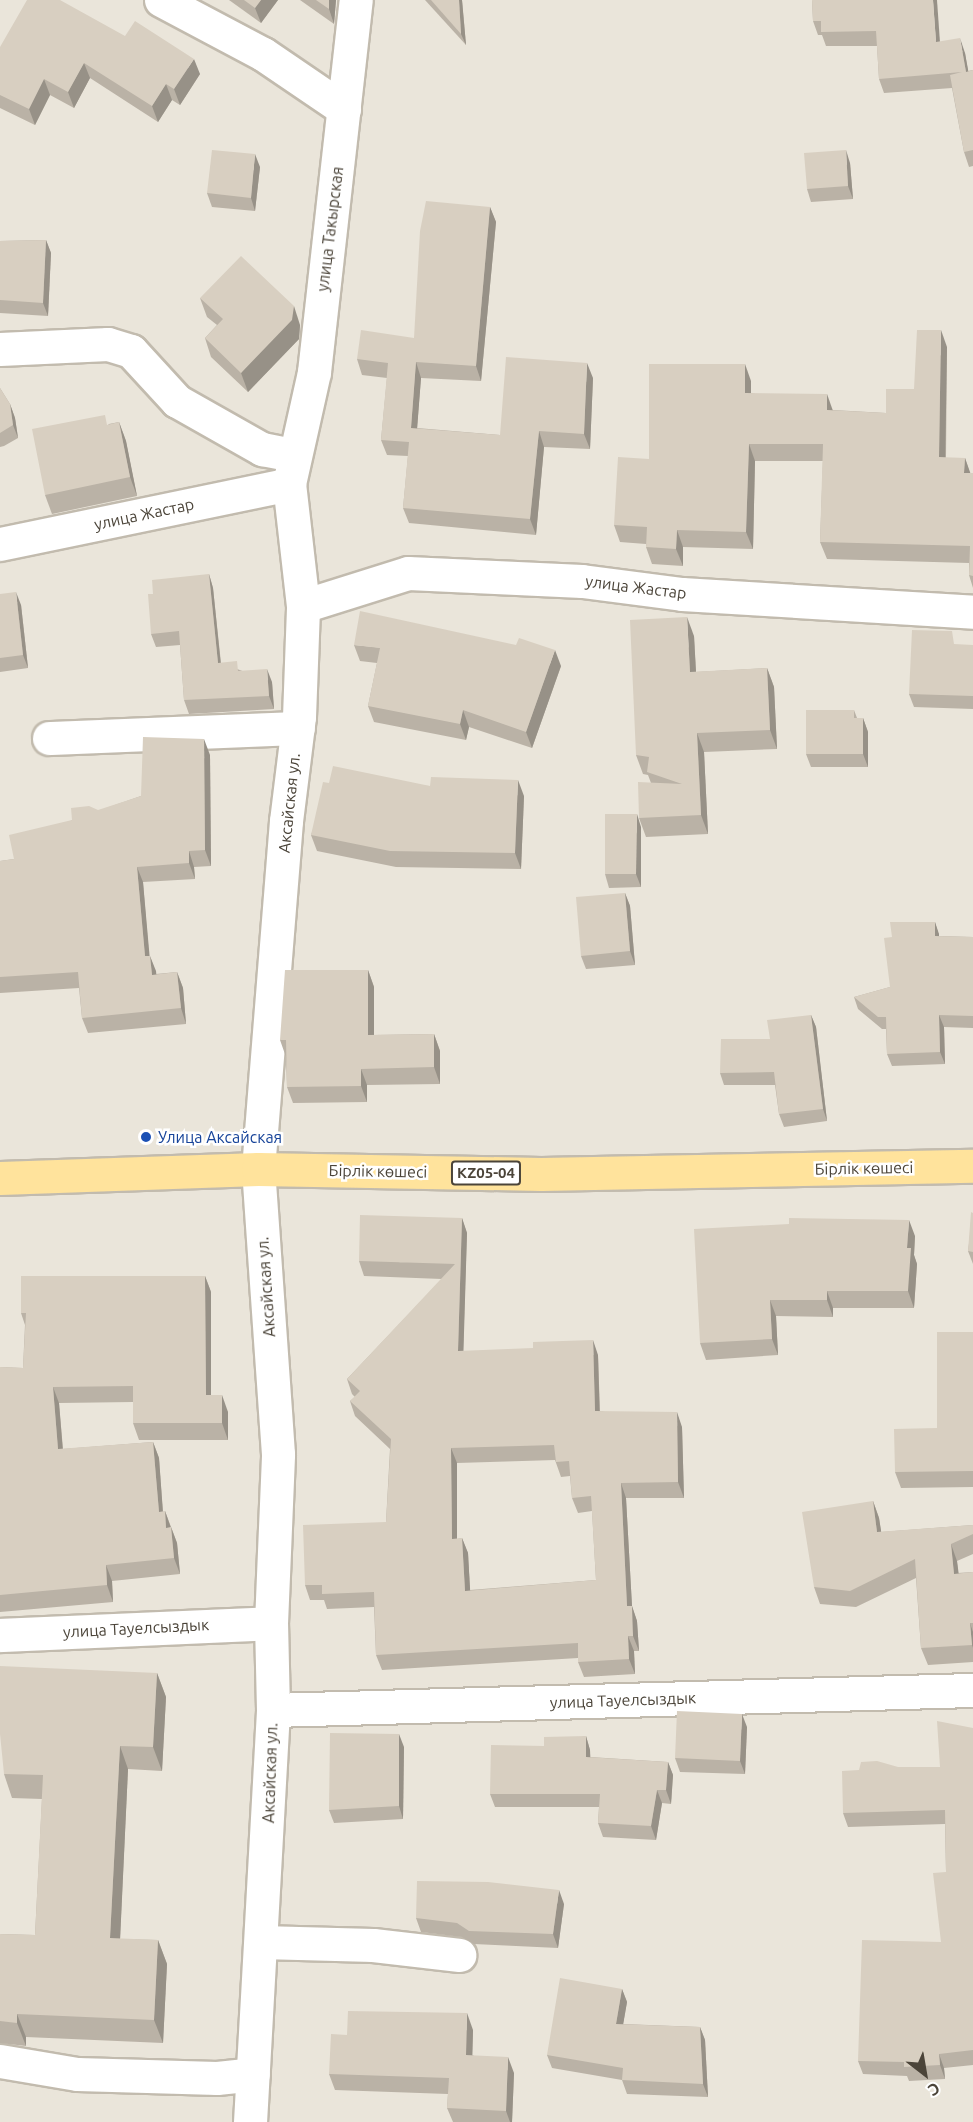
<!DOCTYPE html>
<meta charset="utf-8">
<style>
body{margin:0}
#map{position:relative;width:973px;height:2122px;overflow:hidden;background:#f6f3ec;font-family:Ubuntu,sans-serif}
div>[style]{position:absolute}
.residential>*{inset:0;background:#eae5da}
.roads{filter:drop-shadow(2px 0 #c2bbae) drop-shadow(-2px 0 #c2bbae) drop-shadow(0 2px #c2bbae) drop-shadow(0 -2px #c2bbae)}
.minor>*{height:33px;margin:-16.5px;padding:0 16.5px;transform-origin:16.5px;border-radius:16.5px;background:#fff}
.major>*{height:33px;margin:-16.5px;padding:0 16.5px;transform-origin:16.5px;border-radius:16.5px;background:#ffe39c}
.wall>*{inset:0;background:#bab2a6}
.shaded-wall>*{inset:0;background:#979187}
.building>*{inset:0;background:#d8cfc1}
.dots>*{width:16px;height:16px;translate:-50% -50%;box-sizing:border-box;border:3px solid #fff;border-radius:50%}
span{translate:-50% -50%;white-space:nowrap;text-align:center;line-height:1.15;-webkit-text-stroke:5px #fff;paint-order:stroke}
.shield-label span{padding:2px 4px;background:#fff;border:2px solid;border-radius:4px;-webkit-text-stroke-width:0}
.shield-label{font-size:15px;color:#4b4439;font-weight:700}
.street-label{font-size:16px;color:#4b4439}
.transit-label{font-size:16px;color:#164399}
.left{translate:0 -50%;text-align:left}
.north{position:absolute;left:895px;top:2044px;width:60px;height:60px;-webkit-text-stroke:4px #fff;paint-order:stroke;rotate:149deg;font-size:16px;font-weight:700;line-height:24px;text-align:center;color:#4b4439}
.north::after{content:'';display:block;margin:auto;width:21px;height:27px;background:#4b4439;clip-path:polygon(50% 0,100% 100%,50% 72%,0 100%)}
</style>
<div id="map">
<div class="residential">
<div style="clip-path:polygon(0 0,973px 0,973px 2122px,0 2122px)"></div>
</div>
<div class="roads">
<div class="minor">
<div style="left:161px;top:0;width:115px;rotate:27.9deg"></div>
<div style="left:263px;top:54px;width:98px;rotate:34.2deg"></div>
<div style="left:0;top:349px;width:108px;rotate:-2.7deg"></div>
<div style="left:108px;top:344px;width:24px;rotate:17deg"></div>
<div style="left:131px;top:351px;width:68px;rotate:47.4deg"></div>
<div style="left:177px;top:401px;width:98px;rotate:29.5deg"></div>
<div style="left:262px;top:449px;width:32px;rotate:11deg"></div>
<div style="left:0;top:544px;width:295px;rotate:-11.7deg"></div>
<div style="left:303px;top:606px;width:110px;rotate:-17.4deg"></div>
<div style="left:408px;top:573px;width:174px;rotate:2.6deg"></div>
<div style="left:582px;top:581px;width:101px;rotate:7.4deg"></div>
<div style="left:682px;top:594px;width:292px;rotate:3.5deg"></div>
<div style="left:49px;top:738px;width:249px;rotate:-2.3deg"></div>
<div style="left:0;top:1635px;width:271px;rotate:-2.5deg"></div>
<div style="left:273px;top:1710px;width:700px;rotate:-1.64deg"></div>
<div style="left:261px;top:1942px;width:112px;rotate:1.5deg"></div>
<div style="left:373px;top:1945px;width:87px;rotate:6.6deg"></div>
<div style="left:0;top:2061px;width:78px;rotate:9.6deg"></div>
<div style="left:77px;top:2074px;width:140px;rotate:1.6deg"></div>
<div style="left:217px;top:2078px;width:36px;rotate:-6deg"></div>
<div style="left:250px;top:2122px;width:413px;rotate:-86.8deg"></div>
<div style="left:273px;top:1710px;width:87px;rotate:-91.3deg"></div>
<div style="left:271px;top:1623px;width:169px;rotate:-87.6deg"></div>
<div style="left:278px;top:1454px;width:286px;rotate:-94deg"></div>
<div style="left:258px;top:1169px;width:349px;rotate:-85.4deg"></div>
<div style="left:286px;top:821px;width:105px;rotate:-82.9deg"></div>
<div style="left:299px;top:717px;width:111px;rotate:-87.9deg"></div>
<div style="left:303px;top:606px;width:123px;rotate:-96.5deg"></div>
<div style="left:289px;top:484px;width:115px;rotate:-77.4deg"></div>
<div style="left:314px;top:372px;width:374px;rotate:-83.6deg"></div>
</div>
<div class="major">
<div style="left:0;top:1178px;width:258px;rotate:-2deg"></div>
<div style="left:258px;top:1169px;width:283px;rotate:1deg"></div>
<div style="left:541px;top:1174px;width:432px;rotate:-1.1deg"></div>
</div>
</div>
<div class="wall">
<div style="clip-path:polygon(229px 0,278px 0,261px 23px)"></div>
<div style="clip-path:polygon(300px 0,336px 0,334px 24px)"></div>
<div style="clip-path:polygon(425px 0,462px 0,466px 45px)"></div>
<div style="clip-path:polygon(812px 0,940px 42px,965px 53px,968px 71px,973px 70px,973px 166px,969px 167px,964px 152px,952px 88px,884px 93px,879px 79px,877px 46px,826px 46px,822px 35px,818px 35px,813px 21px)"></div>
<div style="clip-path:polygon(125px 36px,200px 74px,180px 105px,172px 100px,158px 122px,90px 78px,74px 108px,50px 95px,35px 125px,0 108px,0 47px)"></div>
<div style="clip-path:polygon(850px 163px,853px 199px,811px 202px,807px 189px)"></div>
<div style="clip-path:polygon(260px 167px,255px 211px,212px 207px,207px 193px)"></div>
<div style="clip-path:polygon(490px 207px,496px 222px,481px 381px,421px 378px,417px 428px,500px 435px,593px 378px,590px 449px,544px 447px,536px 535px,409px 523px,403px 508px,408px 456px,387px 455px,381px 440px,387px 378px,362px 375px,357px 359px,414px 338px)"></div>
<div style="clip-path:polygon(46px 240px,51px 253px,48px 316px,0 313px,0 241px)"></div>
<div style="clip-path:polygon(200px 298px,300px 325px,299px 339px,248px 392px,211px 357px,205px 338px,217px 325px,207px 317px)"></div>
<div style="clip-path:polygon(947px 347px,946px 458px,965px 458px,970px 473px,973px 473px,973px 588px,969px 575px,969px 563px,827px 559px,820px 542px,823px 461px,755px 461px,753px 549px,683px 547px,683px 566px,652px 564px,646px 547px,646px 544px,620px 542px,614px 525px,649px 459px,751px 381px,751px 393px,833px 410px,886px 413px,914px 389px)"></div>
<div style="clip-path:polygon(0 388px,10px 404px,15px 418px,18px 438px,4px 446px,0 447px)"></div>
<div style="clip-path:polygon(119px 422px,126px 441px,137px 496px,52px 514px,45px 495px,109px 424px)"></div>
<div style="clip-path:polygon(209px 574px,213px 588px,221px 663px,272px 682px,274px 709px,189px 714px,184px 700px,180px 645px,156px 647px,151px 634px)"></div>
<div style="clip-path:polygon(0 594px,21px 605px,28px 668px,0 672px)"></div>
<div style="clip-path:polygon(694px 636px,696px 672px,767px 668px,774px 687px,777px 749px,704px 752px,708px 834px,646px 837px,639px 818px,651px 783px,648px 775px,643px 774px,636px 755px)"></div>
<div style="clip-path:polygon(354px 645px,561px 666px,532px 748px,469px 727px,466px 740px,374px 722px,368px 706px,377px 663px,360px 661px)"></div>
<div style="clip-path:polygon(973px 645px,973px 709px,914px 707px,909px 694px)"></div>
<div style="clip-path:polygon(854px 710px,857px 718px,863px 718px,868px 732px,868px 767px,811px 767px,806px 754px)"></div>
<div style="clip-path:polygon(210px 755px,211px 866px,194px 867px,195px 879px,143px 882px,149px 956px,150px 956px,156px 974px,177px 972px,183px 988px,186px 1024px,88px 1033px,82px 1018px,79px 988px,0 993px,0 861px,14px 859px,72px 820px,141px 796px)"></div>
<div style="clip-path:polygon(329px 783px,430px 786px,524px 796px,521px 869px,396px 867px,317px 851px,311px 835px)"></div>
<div style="clip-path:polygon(641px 827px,641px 887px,609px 888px,605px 874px)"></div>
<div style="clip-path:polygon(625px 893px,630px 906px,635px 965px,586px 969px,581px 956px)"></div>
<div style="clip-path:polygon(935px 922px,939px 936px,973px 937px,973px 1028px,944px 1027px,945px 1064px,892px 1066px,887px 1054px,886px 1029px,882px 1029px,858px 1009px,854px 997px,890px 987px,892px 937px)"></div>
<div style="clip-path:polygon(368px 970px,374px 987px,374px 1035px,434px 1034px,440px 1051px,440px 1084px,367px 1085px,367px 1102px,293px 1103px,287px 1087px,286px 1057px,280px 1040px)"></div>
<div style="clip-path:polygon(811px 1015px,816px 1027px,827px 1121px,784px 1127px,779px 1114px,775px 1085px,724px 1085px,720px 1073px,770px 1039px)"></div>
<div style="clip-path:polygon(973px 1213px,973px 1264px,968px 1251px)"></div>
<div style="clip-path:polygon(evenodd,462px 1218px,467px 1233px,463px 1351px,598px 1355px,600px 1411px,682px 1427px,684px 1498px,626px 1498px,632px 1606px,637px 1621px,639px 1651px,634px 1651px,635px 1674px,584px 1677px,578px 1662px,578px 1658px,382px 1670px,376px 1655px,374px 1607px,327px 1609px,324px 1600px,310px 1600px,305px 1585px,386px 1522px,390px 1449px,355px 1416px,350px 1401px,355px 1397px,352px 1394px,347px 1379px,442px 1279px,364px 1276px,359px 1261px,462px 1218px,555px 1460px,561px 1477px,570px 1476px,572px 1498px,578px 1513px,592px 1511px,596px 1580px,470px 1590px,468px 1553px,462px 1538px,457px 1539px,457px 1463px,555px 1460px)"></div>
<div style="clip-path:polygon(789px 1224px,915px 1236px,914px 1255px,917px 1264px,914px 1308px,833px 1308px,833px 1317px,776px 1316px,778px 1355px,706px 1360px,700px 1343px)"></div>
<div style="clip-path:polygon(205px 1276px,211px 1292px,211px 1395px,228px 1412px,228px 1440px,139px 1440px,133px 1423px,133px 1402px,59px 1403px,63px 1449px,153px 1442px,159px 1458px,163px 1512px,165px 1511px,177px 1543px,180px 1574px,112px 1581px,113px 1602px,0 1612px,0 1367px,23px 1368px,25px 1325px,21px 1313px)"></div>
<div style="clip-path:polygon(973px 1332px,973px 1487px,901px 1488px,895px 1472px,937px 1428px)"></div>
<div style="clip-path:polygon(873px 1501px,879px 1518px,881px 1532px,973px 1525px,973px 1554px,957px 1561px,958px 1573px,973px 1572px,973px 1662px,928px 1665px,921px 1648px,916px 1578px,856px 1607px,820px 1604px,814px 1587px)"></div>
<div style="clip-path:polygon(157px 1673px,166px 1697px,162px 1771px,128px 1769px,120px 1939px,158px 1940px,167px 1964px,163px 2043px,26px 2037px,26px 2046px,0 2043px,0 1934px,35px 1935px,42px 1799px,12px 1798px,4px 1774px)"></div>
<div style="clip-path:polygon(747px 1727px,745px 1774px,680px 1772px,675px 1758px)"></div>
<div style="clip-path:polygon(973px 1728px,973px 2065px,944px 2068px,945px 2079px,909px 2081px,907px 2076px,863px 2074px,858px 2061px,941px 1942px,946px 1872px,945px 1824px,848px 1827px,843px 1813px,898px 1767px,940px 1767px)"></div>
<div style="clip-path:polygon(586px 1736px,590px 1750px,590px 1757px,668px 1762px,673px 1775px,671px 1804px,662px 1803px,656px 1840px,603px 1837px,598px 1823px,599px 1807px,495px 1807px,490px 1794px,544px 1746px)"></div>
<div style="clip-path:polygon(404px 1747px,403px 1819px,334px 1823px,329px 1810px)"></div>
<div style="clip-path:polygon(564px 1904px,558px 1948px,474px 1944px,462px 1937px,421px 1932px,416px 1918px)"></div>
<div style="clip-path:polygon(622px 1989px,627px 2002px,623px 2024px,700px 2027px,705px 2040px,708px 2097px,627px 2094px,622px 2080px,552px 2068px,547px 2055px)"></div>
<div style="clip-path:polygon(473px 2030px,472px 2055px,514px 2073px,512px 2122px,453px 2122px,447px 2108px,448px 2094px,335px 2090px,329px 2074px,347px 2035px)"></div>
</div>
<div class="shaded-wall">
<div style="clip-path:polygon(261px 0,278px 0,261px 23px,255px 8px)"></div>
<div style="clip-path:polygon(329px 0,336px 0,334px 24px,329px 9px)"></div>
<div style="clip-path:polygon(459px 0,462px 0,466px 45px,461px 34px)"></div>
<div style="clip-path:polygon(933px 0,937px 0,941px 57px,936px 42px)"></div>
<div style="clip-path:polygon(960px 38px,965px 53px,971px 86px,966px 72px)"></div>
<div style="clip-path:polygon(194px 59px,200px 74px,180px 105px,174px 89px)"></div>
<div style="clip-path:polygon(84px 63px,90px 78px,74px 108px,68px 92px)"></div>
<div style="clip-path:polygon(44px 79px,50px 95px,35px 125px,29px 109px)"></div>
<div style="clip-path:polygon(166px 84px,172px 100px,158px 122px,152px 106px)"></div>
<div style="clip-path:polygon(846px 150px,850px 163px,853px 199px,848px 186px)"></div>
<div style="clip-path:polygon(255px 154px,260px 167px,255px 211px,251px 198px)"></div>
<div style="clip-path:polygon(490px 207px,496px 222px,481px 381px,476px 366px)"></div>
<div style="clip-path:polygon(46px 240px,51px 253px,48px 316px,43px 303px)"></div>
<div style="clip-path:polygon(294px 306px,300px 325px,299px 339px,248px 392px,241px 373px)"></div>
<div style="clip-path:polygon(941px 330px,947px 347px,945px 474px,939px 457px)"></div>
<div style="clip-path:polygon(416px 362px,421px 378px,416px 443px,411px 428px)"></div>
<div style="clip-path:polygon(587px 363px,593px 378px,590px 449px,584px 434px)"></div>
<div style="clip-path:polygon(745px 364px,751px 381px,751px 410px,745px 393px)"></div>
<div style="clip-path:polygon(827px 394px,833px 411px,827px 410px)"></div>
<div style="clip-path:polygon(10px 404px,15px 418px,18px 438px,13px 425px)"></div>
<div style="clip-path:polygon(119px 422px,126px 441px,137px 496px,130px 477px)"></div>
<div style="clip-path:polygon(539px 431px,544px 447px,536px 535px,530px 519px)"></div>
<div style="clip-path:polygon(749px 444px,755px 461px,753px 549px,746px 532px)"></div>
<div style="clip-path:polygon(965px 458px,971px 475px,964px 473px)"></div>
<div style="clip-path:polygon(677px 530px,683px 547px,683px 566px,676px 549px)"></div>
<div style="clip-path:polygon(209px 574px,213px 588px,222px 676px,218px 663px)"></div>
<div style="clip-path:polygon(16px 592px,21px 605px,28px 668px,23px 655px)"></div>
<div style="clip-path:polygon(687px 617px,694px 636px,697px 691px,690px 672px)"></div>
<div style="clip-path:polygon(555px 650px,561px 666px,532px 748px,526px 732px)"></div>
<div style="clip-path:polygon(767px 668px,774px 687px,777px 749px,770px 730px)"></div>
<div style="clip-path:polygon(267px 669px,272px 682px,274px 709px,269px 696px)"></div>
<div style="clip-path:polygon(463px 710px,469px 727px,466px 740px,460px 724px)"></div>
<div style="clip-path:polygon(863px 718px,868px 732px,868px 767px,863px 754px)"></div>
<div style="clip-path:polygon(697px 733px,704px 752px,708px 834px,701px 815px)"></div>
<div style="clip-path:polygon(204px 739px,210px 755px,211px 866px,205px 850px)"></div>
<div style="clip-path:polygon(518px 780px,524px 796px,521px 869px,515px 853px)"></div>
<div style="clip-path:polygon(637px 814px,641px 827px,641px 887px,636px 874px)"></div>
<div style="clip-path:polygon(189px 851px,194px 867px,195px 879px,189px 863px)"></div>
<div style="clip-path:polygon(137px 867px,143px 882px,151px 972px,145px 956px)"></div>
<div style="clip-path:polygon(625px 893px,630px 906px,635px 965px,630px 951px)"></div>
<div style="clip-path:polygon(935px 922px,939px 934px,939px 948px,935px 936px)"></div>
<div style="clip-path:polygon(150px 956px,156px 971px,158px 990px,152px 975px)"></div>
<div style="clip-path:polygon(368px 970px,374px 987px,374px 1052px,368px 1035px)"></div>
<div style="clip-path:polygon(177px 972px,183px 988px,186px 1024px,181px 1008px)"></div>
<div style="clip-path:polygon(811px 1015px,816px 1027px,827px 1121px,823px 1109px)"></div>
<div style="clip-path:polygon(939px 1015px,944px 1027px,945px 1064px,940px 1052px)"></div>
<div style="clip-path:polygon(434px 1034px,440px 1051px,440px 1084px,434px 1067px)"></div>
<div style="clip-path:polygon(361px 1069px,367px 1085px,367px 1102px,361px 1086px)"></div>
<div style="clip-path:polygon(462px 1218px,467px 1233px,463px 1366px,458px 1351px)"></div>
<div style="clip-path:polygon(909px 1220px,915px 1236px,914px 1255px,917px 1264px,914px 1308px,908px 1291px,907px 1248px)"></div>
<div style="clip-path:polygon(205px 1276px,211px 1292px,211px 1412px,206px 1395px)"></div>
<div style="clip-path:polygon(827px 1291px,833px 1308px,833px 1317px,827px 1300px)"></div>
<div style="clip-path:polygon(770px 1300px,776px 1316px,778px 1355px,772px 1339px)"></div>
<div style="clip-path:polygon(593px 1340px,598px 1355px,600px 1426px,595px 1411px)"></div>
<div style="clip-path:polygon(53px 1387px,59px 1403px,64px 1465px,58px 1449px)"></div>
<div style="clip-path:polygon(222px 1395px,228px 1412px,228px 1440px,222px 1423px)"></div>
<div style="clip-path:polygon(677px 1412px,682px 1427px,684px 1498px,678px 1482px)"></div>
<div style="clip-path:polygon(153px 1442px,159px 1458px,164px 1528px,159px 1512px)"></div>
<div style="clip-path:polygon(451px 1448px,457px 1463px,457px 1554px,452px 1539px)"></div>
<div style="clip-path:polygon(621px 1483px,626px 1498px,632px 1606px,637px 1621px,639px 1651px,633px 1636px,627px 1606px)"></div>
<div style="clip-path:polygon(873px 1501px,879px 1518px,884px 1549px,877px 1532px)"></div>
<div style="clip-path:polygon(165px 1511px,171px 1528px,166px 1528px)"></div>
<div style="clip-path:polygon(171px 1527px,177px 1543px,180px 1574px,174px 1558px)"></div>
<div style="clip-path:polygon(462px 1538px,468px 1553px,471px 1606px,465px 1591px)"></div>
<div style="clip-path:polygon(951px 1544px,957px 1561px,961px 1591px,954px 1574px)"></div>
<div style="clip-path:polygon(106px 1565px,112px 1581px,113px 1602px,107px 1585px)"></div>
<div style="clip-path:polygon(970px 1623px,973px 1632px,973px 1648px,972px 1645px)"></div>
<div style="clip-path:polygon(628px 1636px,634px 1651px,635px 1674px,629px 1659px)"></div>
<div style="clip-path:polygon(157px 1673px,166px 1697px,162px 1771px,153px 1747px)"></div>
<div style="clip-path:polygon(742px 1714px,747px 1727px,745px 1774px,740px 1761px)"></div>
<div style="clip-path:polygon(399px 1734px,404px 1747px,403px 1819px,399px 1806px)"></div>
<div style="clip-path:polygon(586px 1736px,590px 1750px,591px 1771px,586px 1757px)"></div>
<div style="clip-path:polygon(120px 1746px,128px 1769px,119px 1962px,110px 1938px)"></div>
<div style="clip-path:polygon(668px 1762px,673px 1775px,671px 1804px,666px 1790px)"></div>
<div style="clip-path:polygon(657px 1790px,662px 1803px,656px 1840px,651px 1826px)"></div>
<div style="clip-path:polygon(559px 1890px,564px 1904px,558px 1948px,553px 1934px)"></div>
<div style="clip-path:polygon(158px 1940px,167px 1964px,163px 2043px,154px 2020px)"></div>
<div style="clip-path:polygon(622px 1989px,627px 2002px,621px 2037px,616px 2024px)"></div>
<div style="clip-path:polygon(467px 2013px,473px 2030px,472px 2071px,466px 2055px)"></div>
<div style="clip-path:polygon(17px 2014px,26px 2037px,26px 2046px,17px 2023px)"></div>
<div style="clip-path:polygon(700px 2027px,705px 2040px,708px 2097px,703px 2084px)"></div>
<div style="clip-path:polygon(939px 2054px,944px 2068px,945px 2079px,940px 2065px)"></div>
<div style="clip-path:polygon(508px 2057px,514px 2073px,512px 2122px,510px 2122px,506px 2111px)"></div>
</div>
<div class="building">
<div style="clip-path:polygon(27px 0,60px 0,125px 36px,135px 21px,194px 59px,174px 89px,166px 84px,152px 106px,84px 63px,68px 92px,44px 79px,29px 109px,0 95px,0 47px)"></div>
<div style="clip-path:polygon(244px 0,261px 0,255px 8px)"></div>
<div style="clip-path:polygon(316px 0,329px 0,329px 9px)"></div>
<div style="clip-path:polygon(431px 0,459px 0,461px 34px)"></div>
<div style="clip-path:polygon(812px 0,933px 0,936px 42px,960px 38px,966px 72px,973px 70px,973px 150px,964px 152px,950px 75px,962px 72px,879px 79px,876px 31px,821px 32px,821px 21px,813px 21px)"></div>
<div style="clip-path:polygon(212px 150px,255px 154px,251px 198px,207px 193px)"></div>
<div style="clip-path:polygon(846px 150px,848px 186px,807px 189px,804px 153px)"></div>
<div style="clip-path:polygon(426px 201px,490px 207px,476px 366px,416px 362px,411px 428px,500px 435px,506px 357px,587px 363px,584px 434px,539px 431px,530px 519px,403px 508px,409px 442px,381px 440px,388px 363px,357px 359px,361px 330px,414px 338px,420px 231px)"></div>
<div style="clip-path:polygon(46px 240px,43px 303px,0 300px,0 241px)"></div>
<div style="clip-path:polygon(241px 256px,294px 306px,292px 320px,241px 373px,205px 338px,223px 319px,200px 298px)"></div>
<div style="clip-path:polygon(917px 330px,941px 330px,939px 457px,965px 458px,964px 473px,973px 473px,973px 576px,969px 575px,970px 546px,820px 542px,823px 444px,749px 444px,746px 532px,677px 530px,676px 549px,646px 547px,647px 527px,614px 525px,618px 457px,649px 459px,649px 364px,745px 364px,745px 393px,827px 394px,827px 410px,886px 413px,886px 389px,914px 389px)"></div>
<div style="clip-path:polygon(0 388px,10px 404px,13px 425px,0 433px)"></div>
<div style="clip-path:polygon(105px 415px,107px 425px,119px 422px,130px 477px,45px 495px,32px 429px)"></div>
<div style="clip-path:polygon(209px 574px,218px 663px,237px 661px,238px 671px,267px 669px,269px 696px,184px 700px,179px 631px,151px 634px,148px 594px,153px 594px,152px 580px)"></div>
<div style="clip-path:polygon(16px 592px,23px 655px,0 658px,0 594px)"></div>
<div style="clip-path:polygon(360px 611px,516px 645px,519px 638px,555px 650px,526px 732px,463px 710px,460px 724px,368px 706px,380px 648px,354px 645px)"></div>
<div style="clip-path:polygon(687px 617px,690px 672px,767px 668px,770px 730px,697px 733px,701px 815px,639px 818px,638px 782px,682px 784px,647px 772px,649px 757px,636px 755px,630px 620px)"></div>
<div style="clip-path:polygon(912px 630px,952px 631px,954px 644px,973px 645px,973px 696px,909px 694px)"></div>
<div style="clip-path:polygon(806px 710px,854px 710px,854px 718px,863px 718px,863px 754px,806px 754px)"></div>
<div style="clip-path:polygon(143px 737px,204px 739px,205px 850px,189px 851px,189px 863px,137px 867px,145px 956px,150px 956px,152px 975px,177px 972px,181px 1008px,82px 1018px,78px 972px,0 977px,0 861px,14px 859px,9px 835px,72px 820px,71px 808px,89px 806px,98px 810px,141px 796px)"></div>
<div style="clip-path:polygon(333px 766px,430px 786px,431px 777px,518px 780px,515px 853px,390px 851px,311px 835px,323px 782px,329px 783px)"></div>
<div style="clip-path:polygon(605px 814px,637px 814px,636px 874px,605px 874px)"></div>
<div style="clip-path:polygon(625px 893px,630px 951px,581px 956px,576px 897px)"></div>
<div style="clip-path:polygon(890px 922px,935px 922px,935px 936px,973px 937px,973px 1016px,939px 1015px,940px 1052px,887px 1054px,886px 1017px,878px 1017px,854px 997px,890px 987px,884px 938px,892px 937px)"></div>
<div style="clip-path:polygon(285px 970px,368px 970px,368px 1035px,434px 1034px,434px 1067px,361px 1069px,361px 1086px,287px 1087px,286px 1040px,280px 1040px)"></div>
<div style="clip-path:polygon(811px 1015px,823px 1109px,779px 1114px,774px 1072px,720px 1073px,721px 1039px,770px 1039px,767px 1020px)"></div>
<div style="clip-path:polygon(971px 1212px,973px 1213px,973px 1252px,968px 1251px)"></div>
<div style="clip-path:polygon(evenodd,360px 1215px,462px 1218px,458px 1351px,533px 1348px,533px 1342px,593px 1340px,595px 1411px,677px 1412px,678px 1482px,621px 1483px,627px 1606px,632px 1606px,633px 1636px,628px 1636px,629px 1659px,578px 1662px,578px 1643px,376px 1655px,374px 1592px,322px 1594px,322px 1585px,305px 1585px,303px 1525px,386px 1522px,391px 1439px,350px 1401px,360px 1391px,347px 1379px,455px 1264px,359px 1261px,360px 1215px,554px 1445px,556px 1462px,569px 1461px,572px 1498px,591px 1496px,596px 1580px,465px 1591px,462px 1538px,452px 1539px,451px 1448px,554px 1445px)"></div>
<div style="clip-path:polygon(789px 1218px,909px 1220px,907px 1248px,911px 1248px,908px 1291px,827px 1291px,827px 1300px,770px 1300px,772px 1339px,700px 1343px,694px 1229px,789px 1224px)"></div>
<div style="clip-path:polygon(21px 1276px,205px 1276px,206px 1395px,222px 1395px,222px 1423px,133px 1423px,133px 1386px,53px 1387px,58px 1449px,153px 1442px,159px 1512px,165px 1511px,166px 1528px,171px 1527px,174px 1558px,106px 1565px,107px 1585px,0 1595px,0 1367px,23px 1368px,26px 1313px,21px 1313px)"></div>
<div style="clip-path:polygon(937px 1332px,973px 1332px,973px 1471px,895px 1472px,894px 1429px,937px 1428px)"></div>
<div style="clip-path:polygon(873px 1501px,877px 1532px,973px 1525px,973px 1534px,951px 1544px,954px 1574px,973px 1572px,973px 1623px,970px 1623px,972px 1645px,921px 1648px,915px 1559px,850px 1591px,814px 1587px,802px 1512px)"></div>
<div style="clip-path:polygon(0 1666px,157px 1673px,153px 1747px,120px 1746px,110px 1938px,158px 1940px,154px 2020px,17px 2014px,17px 2023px,0 2021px,0 1934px,35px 1935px,43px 1775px,4px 1774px,0 1734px)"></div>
<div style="clip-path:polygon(677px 1711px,742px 1714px,740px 1761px,675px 1758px)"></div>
<div style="clip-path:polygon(937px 1721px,973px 1728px,973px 2050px,939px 2054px,940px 2065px,904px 2067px,904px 2062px,858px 2061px,862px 1940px,941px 1942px,933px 1873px,946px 1872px,945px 1810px,843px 1813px,842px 1771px,859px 1770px,861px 1762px,877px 1761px,898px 1767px,940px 1767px)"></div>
<div style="clip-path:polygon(330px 1733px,399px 1734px,399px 1806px,329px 1810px)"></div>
<div style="clip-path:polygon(586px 1736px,586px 1757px,668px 1762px,666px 1790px,657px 1790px,651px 1826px,598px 1823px,600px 1794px,490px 1794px,491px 1745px,544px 1746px,544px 1737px)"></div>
<div style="clip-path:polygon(417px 1881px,488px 1882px,559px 1890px,553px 1934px,469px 1931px,457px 1923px,416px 1918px)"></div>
<div style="clip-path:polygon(560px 1978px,622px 1989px,616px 2024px,700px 2027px,703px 2084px,622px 2080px,623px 2068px,547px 2055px)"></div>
<div style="clip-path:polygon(348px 2011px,467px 2013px,466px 2055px,508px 2057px,506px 2111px,447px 2108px,449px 2078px,329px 2074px,331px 2034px,347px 2035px)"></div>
</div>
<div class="dots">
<div style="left:146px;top:1137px;background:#1a4fb4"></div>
</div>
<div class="shield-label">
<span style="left:486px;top:1173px">KZ05-04</span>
</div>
<div class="street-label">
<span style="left:330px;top:229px;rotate:-83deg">улица Такырская</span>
<span style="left:144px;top:514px;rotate:-12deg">улица Жастар</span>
<span style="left:636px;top:587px;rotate:7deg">улица Жастар</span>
<span style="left:289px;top:803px;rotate:-84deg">Аксайская ул.</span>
<span style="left:864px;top:1168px;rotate:-1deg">Бірлік көшесі</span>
<span style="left:378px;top:1171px;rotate:1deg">Бірлік көшесі</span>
<span style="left:266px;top:1287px;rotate:-94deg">Аксайская ул.</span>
<span style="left:136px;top:1628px;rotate:-3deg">улица Тауелсыздык</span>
<span style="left:623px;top:1700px;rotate:-2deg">улица Тауелсыздык</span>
<span style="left:270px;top:1773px;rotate:-88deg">Аксайская ул.</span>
</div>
<div class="transit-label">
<span class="left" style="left:158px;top:1137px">Улица Аксайская</span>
</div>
<div class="north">С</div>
</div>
